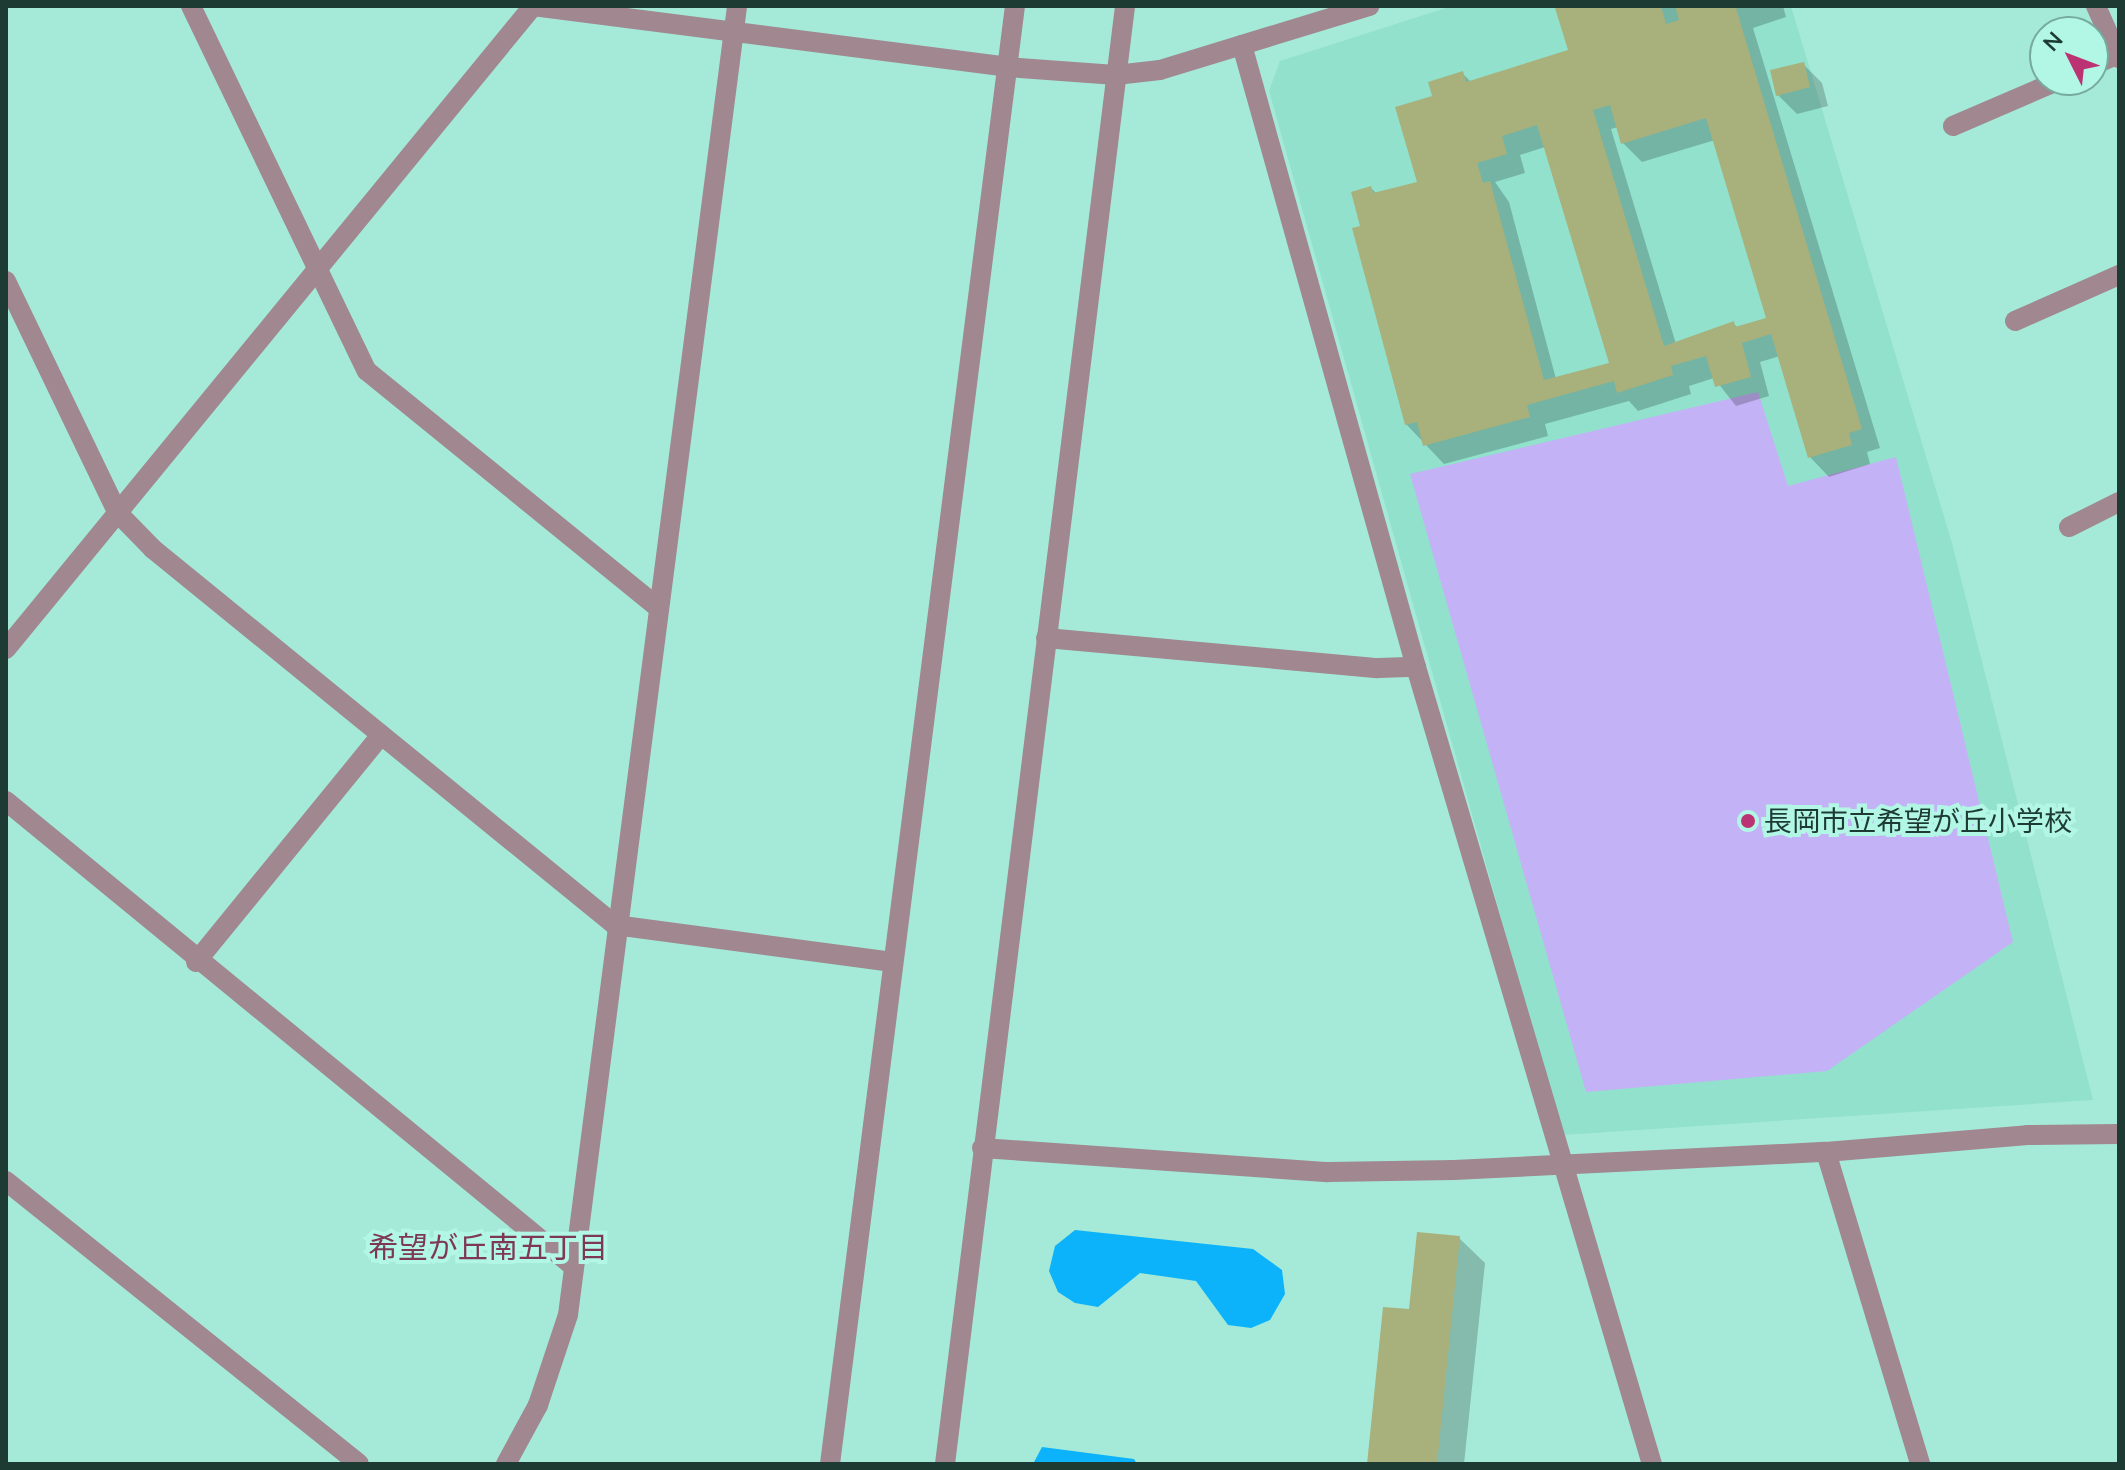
<!DOCTYPE html>
<meta charset="utf-8">
<style>
body{margin:0}
#map{position:relative;width:2125px;height:1470px;overflow:hidden;background:#a5ead8;font-family:Mulish,"Noto Sans JP",sans-serif}
div>[style]{position:absolute}
.built>*{inset:0;background:#92e1cd}
.green>*{inset:0;background:#c4b2f6}
.water>*{inset:0;background:#0cb3fa}
.shadow>*{inset:0;background:#0003}
.building>*{inset:0;background:#a8b17b}
.minor>*{height:20px;margin:-10px;padding:0 10px;transform-origin:10px;border-radius:10px;background:#a1878f}
.dots>*{width:22px;height:22px;translate:-50% -50%;box-sizing:border-box;border:4px solid #b2f7e5;border-radius:50%}
span{translate:-50% -50%;white-space:nowrap;text-align:center;line-height:1.15;-webkit-text-stroke:8px #b2f7e5;paint-order:stroke}
.poi-label{font-size:28px;color:#1d3a33}
.left{translate:0 -50%;text-align:left}
.neighbourhood-label{font-size:30px;color:#7c3854}
.frame{position:absolute;inset:0;border:8px solid #1d3a33;pointer-events:none}
.north{position:absolute;left:2029px;top:16px;width:80px;height:80px;box-sizing:border-box;background:#b2f7e5;border:2px solid #76ab9e;border-radius:50%;rotate:312deg;font-size:22px;font-weight:700;line-height:32px;text-align:center;color:#1d3a33}
.north::after{content:'';display:block;margin:auto;width:28px;height:36px;background:#bb3373;clip-path:polygon(50% 0,100% 100%,50% 72%,0 100%)}
</style>
<div id="map">
<div class="built">
<div style="clip-path:polygon(1452px 6px,1791px 6px,1952px 543px,2093px 1100px,1562px 1135px,1269px 91px,1280px 61px)"></div>
</div>
<div class="green">
<div style="clip-path:polygon(1758px 392px,1788px 486px,1896px 457px,2013px 942px,1827px 1071px,1586px 1092px,1410px 474px)"></div>
</div>
<div class="water">
<div style="clip-path:polygon(1075px 1230px,1253px 1249px,1282px 1270px,1285px 1294px,1270px 1320px,1251px 1328px,1228px 1325px,1196px 1281px,1140px 1273px,1098px 1307px,1075px 1303px,1058px 1292px,1049px 1271px,1055px 1246px)"></div>
<div style="clip-path:polygon(1042px 1447px,1134px 1459px,1137px 1464px,1033px 1464px)"></div>
</div>
<div class="shadow">
<div style="clip-path:polygon(evenodd,1568px 6px,1783px 6px,1786px 17px,1753px 28px,1880px 448px,1867px 452px,1870px 464px,1829px 477px,1810px 457px,1780px 356px,1760px 362px,1769px 396px,1736px 406px,1714px 378px,1689px 386px,1691px 394px,1638px 411px,1629px 401px,1545px 424px,1548px 436px,1444px 464px,1406px 424px,1371px 188px,1377px 194px,1420px 183px,1435px 98px,1462px 73px,1471px 82px,1570px 52px,1568px 6px,1618px 127px,1623px 143px,1642px 162px,1715px 140px,1769px 319px,1738px 328px,1733px 323px,1676px 344px,1611px 129px,1618px 127px,1568px 6px,1545px 147px,1611px 364px,1556px 379px,1509px 202px,1495px 182px,1525px 173px,1520px 155px,1545px 147px)"></div>
<div style="clip-path:polygon(1803px 64px,1822px 83px,1828px 106px,1797px 114px,1778px 95px)"></div>
<div style="clip-path:polygon(1459px 1238px,1485px 1263px,1464px 1464px,1369px 1464px,1410px 1311px)"></div>
</div>
<div class="building">
<div style="clip-path:polygon(evenodd,1561px 6px,1661px 6px,1666px 24px,1679px 20px,1675px 6px,1741px 6px,1736px 8px,1862px 429px,1849px 433px,1852px 445px,1808px 458px,1771px 334px,1742px 343px,1751px 377px,1715px 387px,1706px 356px,1671px 366px,1673px 375px,1617px 393px,1614px 381px,1527px 405px,1530px 417px,1423px 446px,1417px 422px,1405px 425px,1352px 228px,1360px 226px,1351px 192px,1371px 186px,1373px 193px,1417px 182px,1395px 107px,1432px 96px,1428px 82px,1463px 71px,1466px 82px,1568px 50px,1555px 8px,1561px 6px,1610px 105px,1621px 144px,1706px 118px,1766px 318px,1735px 327px,1734px 321px,1664px 346px,1593px 110px,1610px 105px,1561px 6px,1537px 125px,1609px 363px,1544px 380px,1490px 181px,1483px 183px,1477px 163px,1507px 154px,1502px 136px,1537px 125px)"></div>
<div style="clip-path:polygon(1804px 62px,1810px 87px,1776px 96px,1770px 70px)"></div>
<div style="clip-path:polygon(1417px 1232px,1460px 1236px,1437px 1464px,1367px 1464px,1383px 1307px,1409px 1309px)"></div>
</div>
<div class="minor">
<div style="left:191px;top:6px;width:405px;rotate:64.3deg"></div>
<div style="left:367px;top:371px;width:374px;rotate:39.1deg"></div>
<div style="left:533px;top:6px;width:478px;rotate:7.3deg"></div>
<div style="left:1007px;top:67px;width:109px;rotate:4.2deg"></div>
<div style="left:1116px;top:75px;width:44px;rotate:-6.5deg"></div>
<div style="left:1160px;top:70px;width:219px;rotate:-17deg"></div>
<div style="left:2096px;top:6px;width:57px;rotate:66.1deg"></div>
<div style="left:1242px;top:45px;width:646px;rotate:74.37deg"></div>
<div style="left:1416px;top:667px;width:831px;rotate:73.51deg"></div>
<div style="left:2093px;top:65px;width:28px;rotate:-23deg"></div>
<div style="left:1953px;top:126px;width:116px;rotate:-23.3deg"></div>
<div style="left:6px;top:281px;width:256px;rotate:64.3deg"></div>
<div style="left:117px;top:512px;width:52px;rotate:45.8deg"></div>
<div style="left:153px;top:549px;width:596px;rotate:39.14deg"></div>
<div style="left:615px;top:925px;width:280px;rotate:7.6deg"></div>
<div style="left:2015px;top:321px;width:114px;rotate:-23.9deg"></div>
<div style="left:2069px;top:527px;width:56px;rotate:-26.6deg"></div>
<div style="left:1046px;top:638px;width:333px;rotate:5.2deg"></div>
<div style="left:1378px;top:668px;width:38px;rotate:-2deg"></div>
<div style="left:6px;top:649px;width:831px;rotate:-50.66deg"></div>
<div style="left:6px;top:801px;width:733px;rotate:39.36deg"></div>
<div style="left:196px;top:962px;width:293px;rotate:-50.8deg"></div>
<div style="left:982px;top:1148px;width:347px;rotate:4deg"></div>
<div style="left:1328px;top:1172px;width:126px;rotate:-0.9deg"></div>
<div style="left:1454px;top:1170px;width:372px;rotate:-2.8deg"></div>
<div style="left:1826px;top:1152px;width:202px;rotate:-4.8deg"></div>
<div style="left:2027px;top:1135px;width:92px;rotate:-0.6deg"></div>
<div style="left:1826px;top:1152px;width:326px;rotate:73.2deg"></div>
<div style="left:6px;top:1181px;width:452px;rotate:38.7deg"></div>
<div style="left:506px;top:1464px;width:67px;rotate:-61.5deg"></div>
<div style="left:538px;top:1405px;width:95px;rotate:-71.6deg"></div>
<div style="left:568px;top:1315px;width:1320px;rotate:-82.64deg"></div>
<div style="left:830px;top:1464px;width:1470px;rotate:-82.77deg"></div>
<div style="left:945px;top:1464px;width:1469px;rotate:-82.96deg"></div>
</div>
<div class="dots">
<div style="left:1748px;top:821px;background:#bb3373"></div>
</div>
<div class="poi-label">
<span class="left" style="left:1764px;top:821px">長岡市立希望が丘小学校</span>
</div>
<div class="neighbourhood-label">
<span style="left:488px;top:1247px">希望が丘南五丁目</span>
</div>
<div class="frame"></div>
<div class="north">N</div>
</div>
